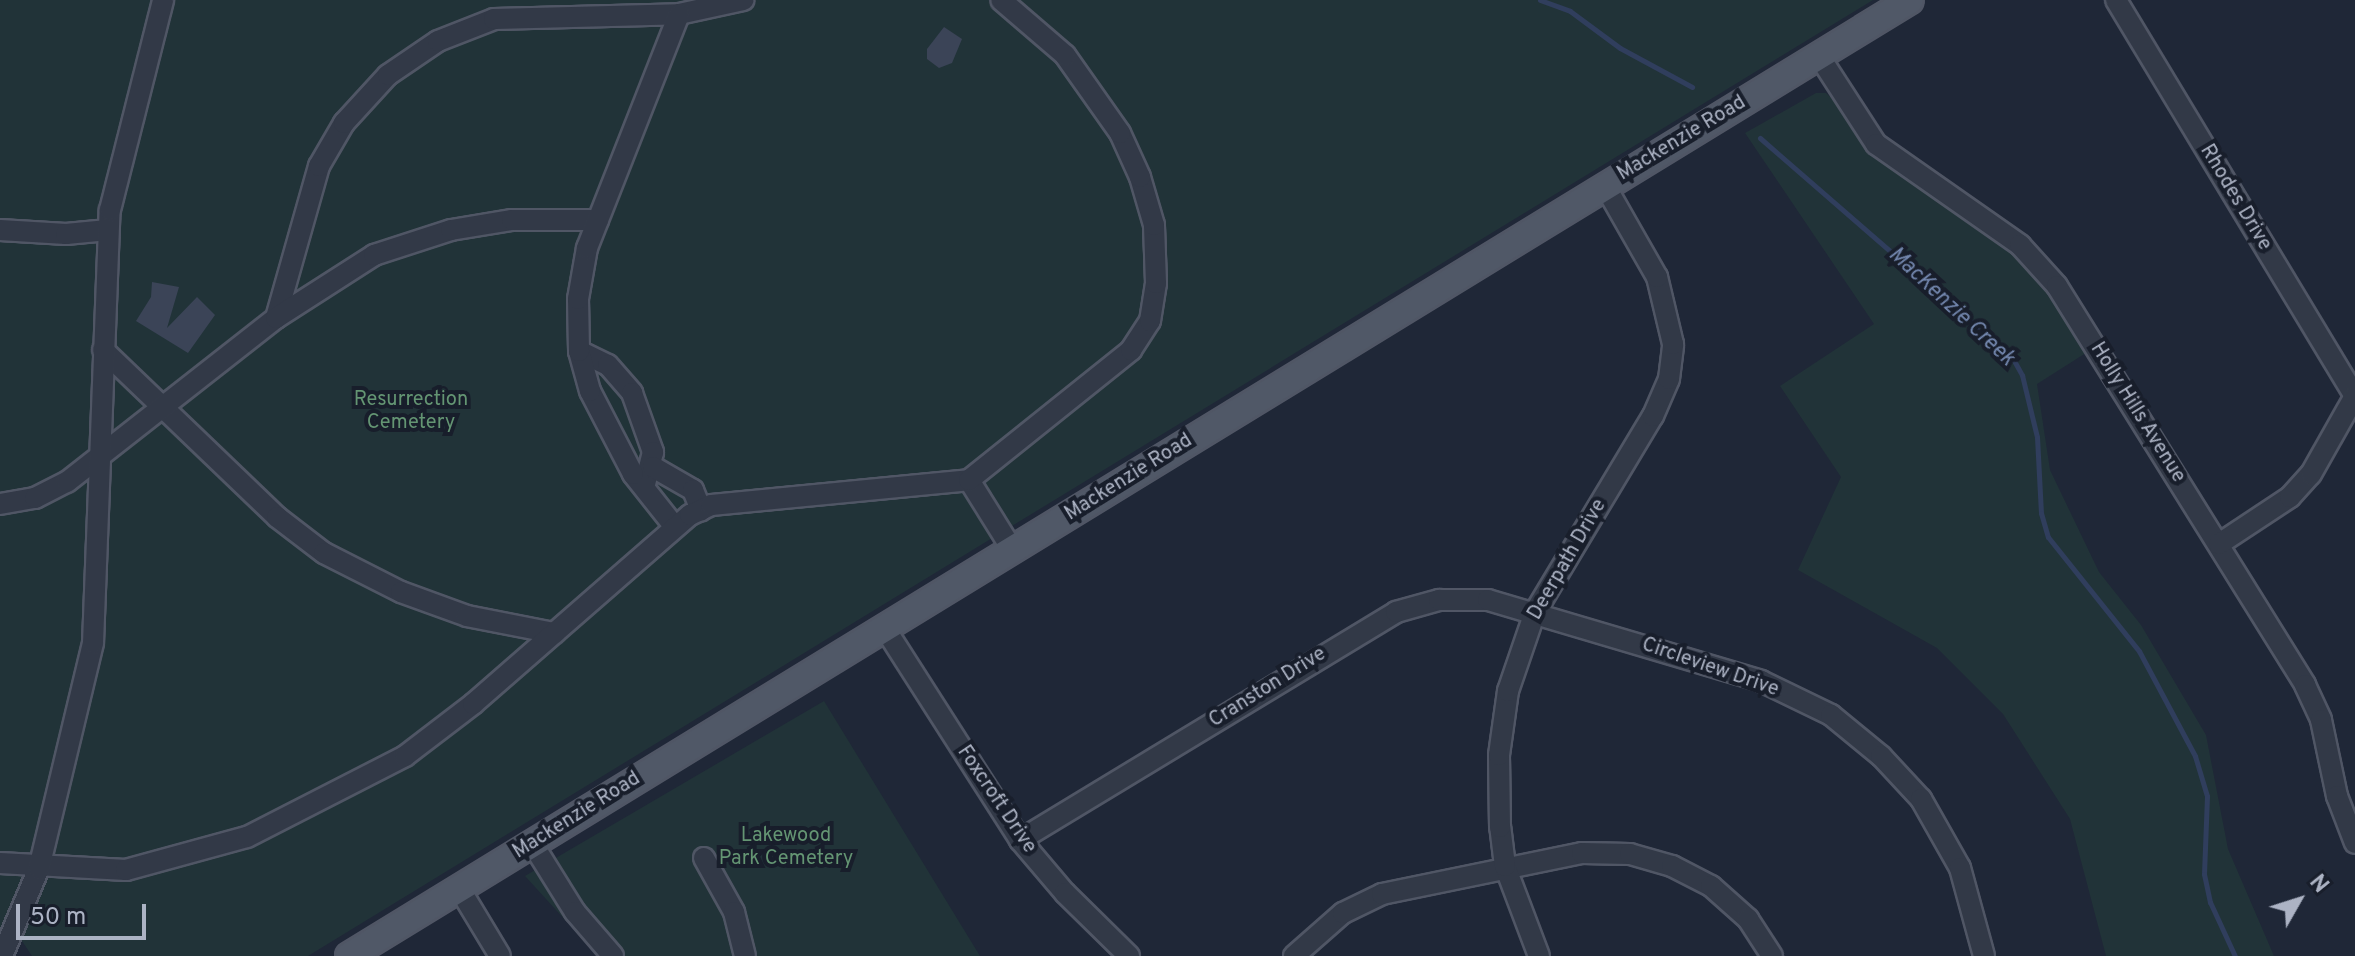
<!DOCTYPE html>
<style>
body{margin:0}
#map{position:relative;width:2355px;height:956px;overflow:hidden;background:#1f2737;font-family:Overpass,sans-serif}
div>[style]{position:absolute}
.green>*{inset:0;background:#213338}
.stream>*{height:5px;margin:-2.5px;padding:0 2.5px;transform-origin:2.5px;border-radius:2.5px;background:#303e5d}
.building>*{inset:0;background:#3b4457}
.roads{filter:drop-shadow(2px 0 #505665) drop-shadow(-2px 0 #505665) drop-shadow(0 2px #505665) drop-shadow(0 -2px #505665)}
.minor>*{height:20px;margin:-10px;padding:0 10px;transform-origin:10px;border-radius:10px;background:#323947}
.major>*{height:26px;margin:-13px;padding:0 13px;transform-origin:13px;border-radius:13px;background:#505867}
span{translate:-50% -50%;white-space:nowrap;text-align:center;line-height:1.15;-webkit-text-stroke:8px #181e2b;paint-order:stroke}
.street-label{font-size:20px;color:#acb3c4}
.park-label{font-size:20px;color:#649573}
.water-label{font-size:22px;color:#7387ae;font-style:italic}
.north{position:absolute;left:2259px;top:860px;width:80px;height:80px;-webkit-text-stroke:6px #181e2b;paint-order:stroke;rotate:51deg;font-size:22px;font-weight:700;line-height:32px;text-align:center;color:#acb3c4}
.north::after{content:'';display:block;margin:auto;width:28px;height:36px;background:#acb3c4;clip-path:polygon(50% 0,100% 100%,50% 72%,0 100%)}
.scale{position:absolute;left:16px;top:904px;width:130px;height:36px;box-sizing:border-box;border:4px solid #acb3c4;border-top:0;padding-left:10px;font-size:24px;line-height:28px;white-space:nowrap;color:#acb3c4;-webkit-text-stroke:6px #181e2b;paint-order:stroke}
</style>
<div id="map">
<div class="green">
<div style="clip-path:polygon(0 0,1873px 0,308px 956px,32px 956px,22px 941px,0 933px)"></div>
<div style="clip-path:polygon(1816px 93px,1826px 93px,1838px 104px,1871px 155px,2008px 250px,2038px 279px,2089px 351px,2037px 384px,2050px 470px,2099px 572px,2141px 625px,2206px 735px,2228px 849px,2274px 956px,2106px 956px,2070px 819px,2003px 714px,1937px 648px,1798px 570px,1841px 477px,1780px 386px,1874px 324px,1745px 133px)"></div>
<div style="clip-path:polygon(824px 701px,980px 956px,598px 956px,525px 876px)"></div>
</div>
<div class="stream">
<div style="left:1540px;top:0;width:32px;rotate:20deg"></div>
<div style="left:1570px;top:11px;width:62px;rotate:36.5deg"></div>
<div style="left:1620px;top:48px;width:82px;rotate:28.4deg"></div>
<div style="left:1760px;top:138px;width:334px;rotate:41deg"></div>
<div style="left:2012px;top:357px;width:21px;rotate:61deg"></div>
<div style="left:2022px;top:375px;width:64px;rotate:76.4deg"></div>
<div style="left:2037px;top:437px;width:76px;rotate:87deg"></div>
<div style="left:2041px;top:513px;width:25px;rotate:74deg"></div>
<div style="left:2048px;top:537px;width:146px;rotate:51.4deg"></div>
<div style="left:2139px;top:651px;width:119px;rotate:61.9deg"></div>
<div style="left:2195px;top:756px;width:42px;rotate:73.3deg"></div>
<div style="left:2207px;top:796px;width:78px;rotate:92.2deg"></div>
<div style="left:2204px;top:874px;width:29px;rotate:78deg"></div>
<div style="left:2210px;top:902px;width:60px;rotate:65.2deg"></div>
</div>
<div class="building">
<div style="clip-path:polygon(944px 27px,962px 39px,952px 63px,939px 68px,927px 59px,927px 49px)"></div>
<div style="clip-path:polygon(152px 282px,179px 287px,167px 328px,197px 297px,215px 315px,188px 353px,136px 321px,151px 297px)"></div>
</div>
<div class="roads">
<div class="minor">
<div style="left:2116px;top:0;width:463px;rotate:58.9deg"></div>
<div style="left:1819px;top:56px;width:105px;rotate:57.1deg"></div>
<div style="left:1876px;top:144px;width:176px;rotate:35deg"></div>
<div style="left:2020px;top:245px;width:55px;rotate:47.9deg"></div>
<div style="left:2057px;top:286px;width:470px;rotate:58.1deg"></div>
<div style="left:2305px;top:685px;width:38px;rotate:65deg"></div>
<div style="left:2321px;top:720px;width:78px;rotate:78.1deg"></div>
<div style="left:2337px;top:796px;width:50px;rotate:69deg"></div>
<div style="left:0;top:230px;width:66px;rotate:3.5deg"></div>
<div style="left:66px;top:234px;width:42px;rotate:-5.4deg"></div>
<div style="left:276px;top:318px;width:158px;rotate:-74.2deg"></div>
<div style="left:319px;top:166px;width:50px;rotate:-59.8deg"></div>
<div style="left:344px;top:123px;width:65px;rotate:-47.5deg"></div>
<div style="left:388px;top:75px;width:60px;rotate:-34.2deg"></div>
<div style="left:438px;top:41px;width:60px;rotate:-21.4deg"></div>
<div style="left:494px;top:19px;width:185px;rotate:-1.5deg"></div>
<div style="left:679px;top:14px;width:66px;rotate:-12.3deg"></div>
<div style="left:103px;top:350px;width:241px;rotate:43.8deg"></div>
<div style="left:277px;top:517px;width:59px;rotate:37.5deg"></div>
<div style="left:324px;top:553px;width:86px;rotate:26.9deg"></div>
<div style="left:401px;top:592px;width:70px;rotate:20deg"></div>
<div style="left:467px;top:616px;width:89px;rotate:11.1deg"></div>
<div style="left:579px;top:351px;width:32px;rotate:26deg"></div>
<div style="left:608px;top:365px;width:37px;rotate:49deg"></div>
<div style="left:632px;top:393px;width:63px;rotate:70.4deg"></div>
<div style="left:653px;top:452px;width:36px;rotate:104deg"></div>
<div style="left:653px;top:467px;width:46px;rotate:29.9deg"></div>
<div style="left:693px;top:490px;width:22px;rotate:68deg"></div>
<div style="left:969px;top:480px;width:81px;rotate:58.1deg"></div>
<div style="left:0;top:504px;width:36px;rotate:-10deg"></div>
<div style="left:35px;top:498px;width:36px;rotate:-27deg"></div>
<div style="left:67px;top:482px;width:266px;rotate:-38.1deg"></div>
<div style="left:276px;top:318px;width:117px;rotate:-32.7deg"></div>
<div style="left:374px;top:255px;width:81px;rotate:-18deg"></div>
<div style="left:451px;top:230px;width:62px;rotate:-9.3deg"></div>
<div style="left:512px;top:220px;width:86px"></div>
<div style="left:675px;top:527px;width:68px;rotate:-128.4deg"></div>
<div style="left:633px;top:474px;width:93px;rotate:-117.4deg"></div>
<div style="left:590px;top:391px;width:41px;rotate:-105.4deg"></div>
<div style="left:579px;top:351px;width:52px;rotate:-91.1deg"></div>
<div style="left:578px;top:299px;width:52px;rotate:-80deg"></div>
<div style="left:587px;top:248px;width:251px;rotate:-68.5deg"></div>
<div style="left:2219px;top:544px;width:85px;rotate:-33.5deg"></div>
<div style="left:2290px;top:497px;width:31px;rotate:-48deg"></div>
<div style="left:2311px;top:474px;width:90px;rotate:-60.6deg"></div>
<div style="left:884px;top:627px;width:253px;rotate:57.4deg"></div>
<div style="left:1020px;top:840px;width:70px;rotate:49.7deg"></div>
<div style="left:1065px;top:893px;width:90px;rotate:44.5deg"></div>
<div style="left:1020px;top:840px;width:440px;rotate:-31.2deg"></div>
<div style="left:1396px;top:612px;width:45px;rotate:-15.6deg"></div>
<div style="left:1439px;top:600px;width:49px"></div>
<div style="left:1488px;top:600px;width:285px;rotate:16.5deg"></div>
<div style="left:1761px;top:681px;width:78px;rotate:25.9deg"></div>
<div style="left:1831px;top:715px;width:65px;rotate:39.4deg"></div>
<div style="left:1881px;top:756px;width:59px;rotate:47.1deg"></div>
<div style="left:1921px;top:799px;width:79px;rotate:60.5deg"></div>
<div style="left:1960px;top:868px;width:91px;rotate:74.7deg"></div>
<div style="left:532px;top:843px;width:81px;rotate:58.1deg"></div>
<div style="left:575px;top:912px;width:58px;rotate:49.2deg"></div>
<div style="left:704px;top:858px;width:62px;rotate:60.9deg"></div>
<div style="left:734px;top:912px;width:45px;rotate:76deg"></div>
<div style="left:0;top:863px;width:126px;rotate:3.2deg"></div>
<div style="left:126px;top:870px;width:125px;rotate:-15.3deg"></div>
<div style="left:247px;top:837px;width:178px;rotate:-27.1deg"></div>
<div style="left:405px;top:756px;width:86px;rotate:-37.4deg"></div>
<div style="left:473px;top:704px;width:288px;rotate:-41.1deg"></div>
<div style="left:690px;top:515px;width:23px;rotate:-25deg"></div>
<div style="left:711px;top:505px;width:259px;rotate:-5.5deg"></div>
<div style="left:969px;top:480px;width:208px;rotate:-38.7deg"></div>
<div style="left:1131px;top:350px;width:35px;rotate:-57deg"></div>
<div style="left:1150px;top:321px;width:38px;rotate:-81deg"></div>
<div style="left:1156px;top:283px;width:58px;rotate:-92deg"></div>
<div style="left:1154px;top:225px;width:50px;rotate:-106.3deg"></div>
<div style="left:1140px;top:177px;width:48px;rotate:-114.4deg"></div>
<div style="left:1120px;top:133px;width:95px;rotate:-125.2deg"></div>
<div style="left:1065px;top:55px;width:84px;rotate:-139.3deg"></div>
<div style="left:459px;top:888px;width:79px;rotate:58.9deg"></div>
<div style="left:2px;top:956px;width:95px;rotate:-67.2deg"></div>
<div style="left:39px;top:868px;width:231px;rotate:-76.5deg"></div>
<div style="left:93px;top:643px;width:433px;rotate:-87.8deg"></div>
<div style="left:110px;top:210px;width:217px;rotate:-75.8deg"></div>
<div style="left:1294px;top:956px;width:65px;rotate:-41.3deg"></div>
<div style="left:1343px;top:913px;width:43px;rotate:-26deg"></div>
<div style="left:1382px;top:894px;width:204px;rotate:-11.6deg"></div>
<div style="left:1582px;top:853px;width:48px;rotate:1.2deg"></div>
<div style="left:1630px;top:854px;width:44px;rotate:15.9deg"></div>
<div style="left:1672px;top:866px;width:44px;rotate:27.1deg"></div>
<div style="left:1711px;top:886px;width:50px;rotate:41.7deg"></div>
<div style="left:1748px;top:919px;width:44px;rotate:57deg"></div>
<div style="left:1539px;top:956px;width:96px;rotate:-110.7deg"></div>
<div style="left:1505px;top:866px;width:39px;rotate:-97deg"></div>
<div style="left:1500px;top:827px;width:72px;rotate:-90.8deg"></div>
<div style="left:1499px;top:755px;width:65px;rotate:-82deg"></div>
<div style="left:1508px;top:691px;width:83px;rotate:-71.1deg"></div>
<div style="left:1535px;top:612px;width:229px;rotate:-59deg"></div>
<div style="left:1653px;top:416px;width:40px;rotate:-66.6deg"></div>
<div style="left:1669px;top:379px;width:35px;rotate:-83deg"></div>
<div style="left:1673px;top:344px;width:69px;rotate:-103.4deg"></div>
<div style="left:1657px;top:277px;width:105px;rotate:-119.7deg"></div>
</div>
<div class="major">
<div style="left:349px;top:956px;width:1830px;rotate:-31.48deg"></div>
</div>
</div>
<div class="street-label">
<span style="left:1682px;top:139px;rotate:-31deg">Mackenzie Road</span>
<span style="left:2235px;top:198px;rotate:59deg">Rhodes Drive</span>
<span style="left:2137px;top:413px;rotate:58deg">Holly Hills Avenue</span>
<span style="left:1129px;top:478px;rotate:-32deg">Mackenzie Road</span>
<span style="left:1568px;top:560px;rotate:-60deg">Deerpath Drive</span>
<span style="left:1710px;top:668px;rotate:19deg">Circleview Drive</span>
<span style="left:1268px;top:688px;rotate:-32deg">Cranston Drive</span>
<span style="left:996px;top:800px;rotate:56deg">Foxcroft Drive</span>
<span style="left:577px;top:816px;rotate:-32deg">Mackenzie Road</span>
</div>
<div class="park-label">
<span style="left:411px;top:412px">Resurrection<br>Cemetery</span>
<span style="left:786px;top:848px">Lakewood<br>Park Cemetery</span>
</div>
<div class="water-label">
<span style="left:1951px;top:307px;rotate:43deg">MacKenzie Creek</span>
</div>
<div class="north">N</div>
<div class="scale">50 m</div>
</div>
